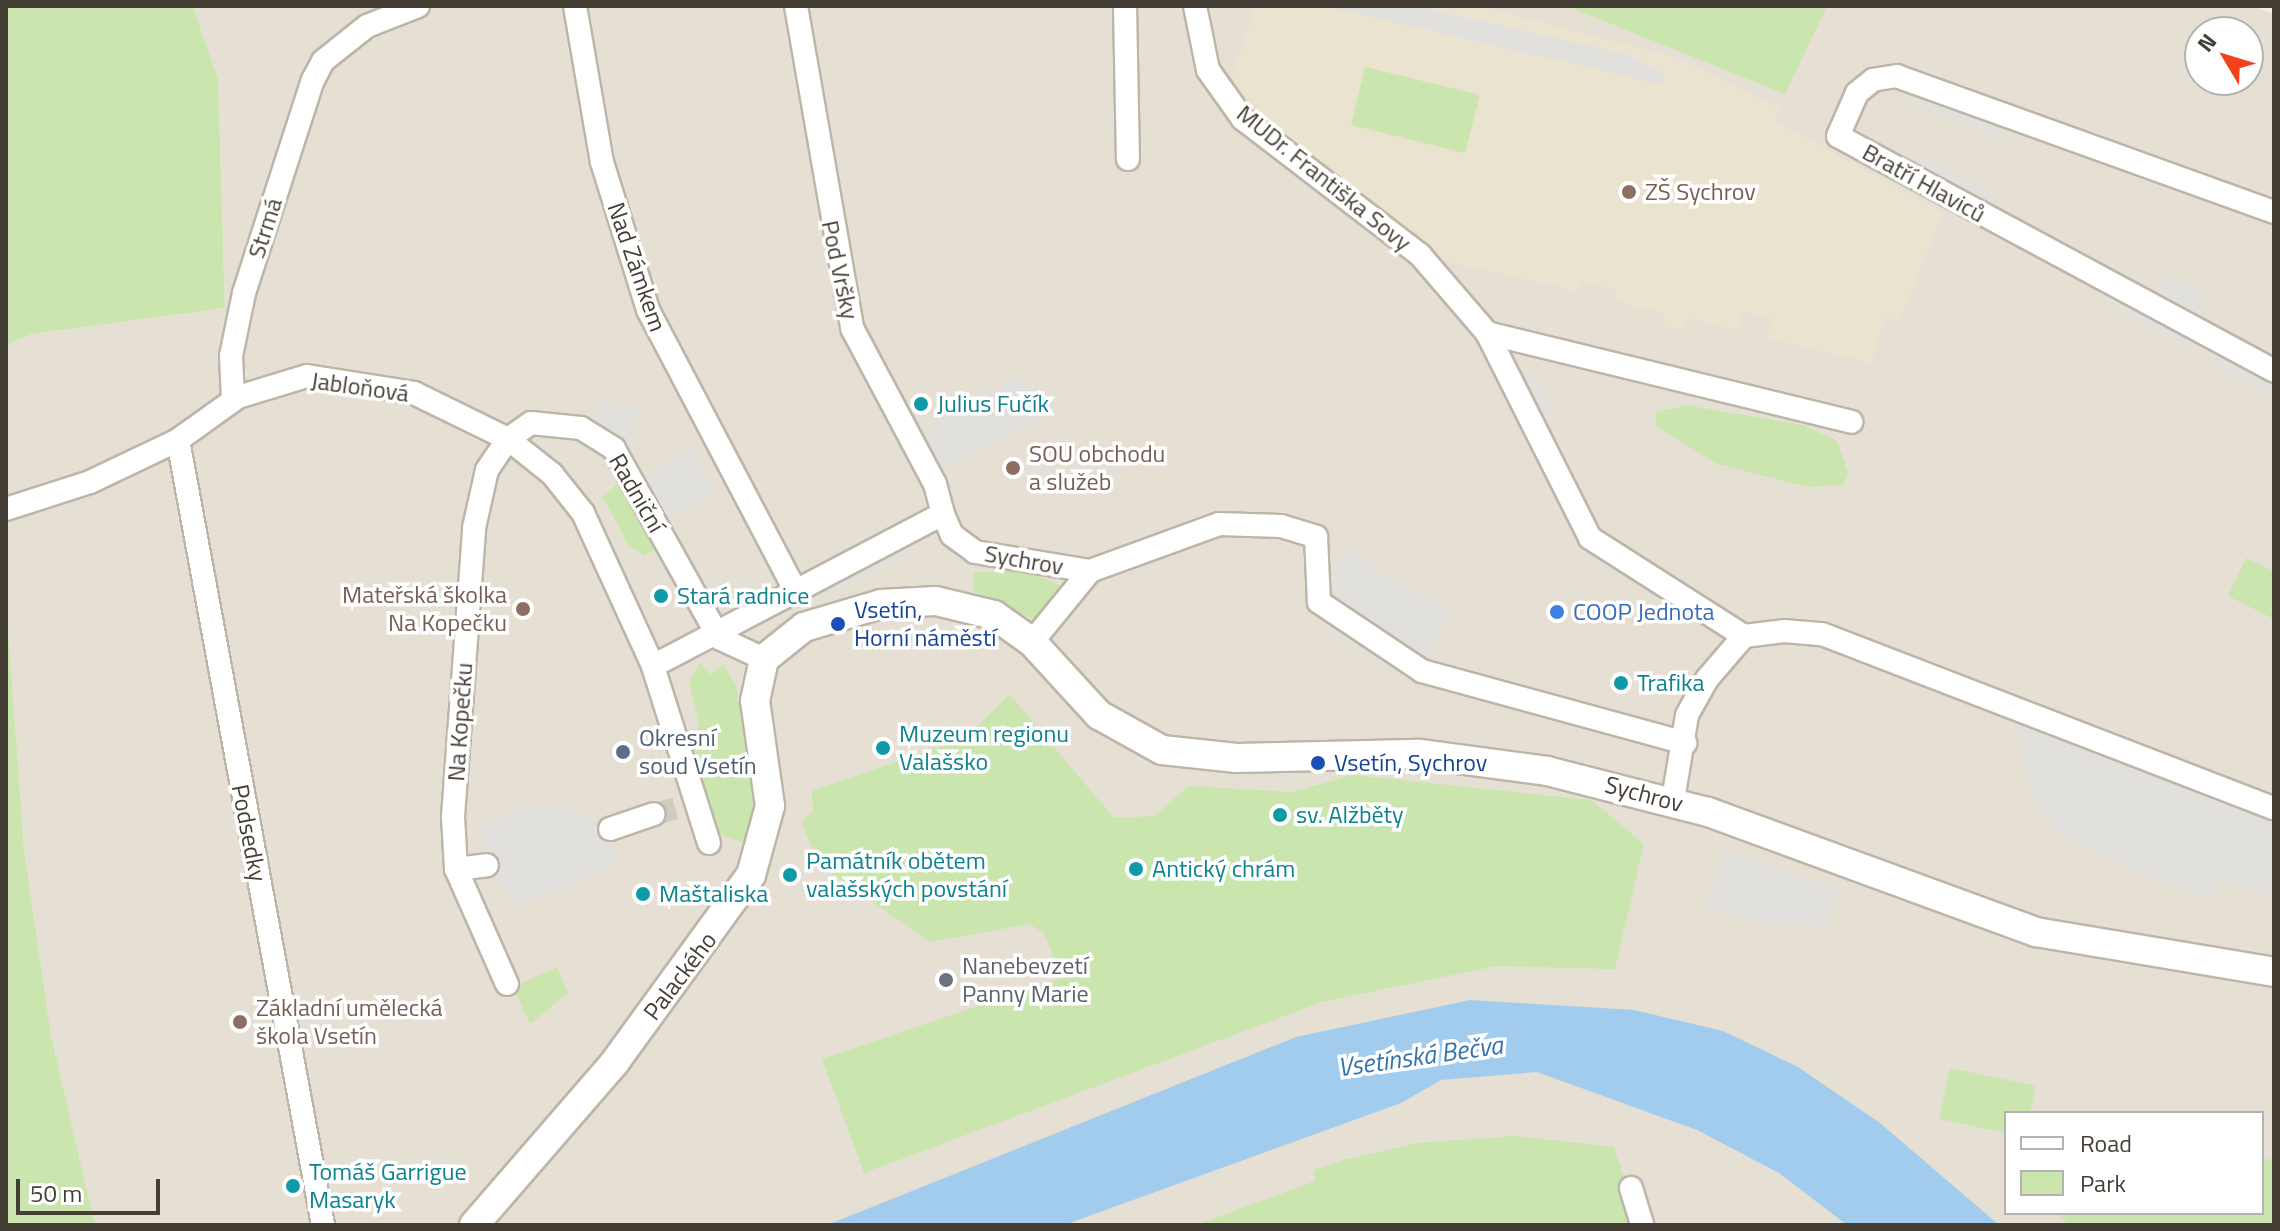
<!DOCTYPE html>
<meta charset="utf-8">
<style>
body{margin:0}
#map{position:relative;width:2280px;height:1231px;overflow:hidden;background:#f2eee5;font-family:"Titillium Web",sans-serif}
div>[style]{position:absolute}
.residential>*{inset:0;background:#e5e0d3}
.education>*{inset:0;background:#eae3cf}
.green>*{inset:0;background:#cbe5ae}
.parking>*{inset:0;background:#e2e0dd}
.water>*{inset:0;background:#a2cced}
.minor-tunnel>*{height:22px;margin-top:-11px;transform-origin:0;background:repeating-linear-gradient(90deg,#cfcbc2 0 22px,transparent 0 33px)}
.roads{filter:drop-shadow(2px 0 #bdb6a8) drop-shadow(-2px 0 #bdb6a8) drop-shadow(0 2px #bdb6a8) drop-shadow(0 -2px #bdb6a8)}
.minor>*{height:22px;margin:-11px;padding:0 11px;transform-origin:11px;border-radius:11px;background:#fff}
.tertiary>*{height:28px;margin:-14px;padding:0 14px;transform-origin:14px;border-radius:14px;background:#fff}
.dots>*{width:22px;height:22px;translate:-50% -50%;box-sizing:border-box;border:4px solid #fff;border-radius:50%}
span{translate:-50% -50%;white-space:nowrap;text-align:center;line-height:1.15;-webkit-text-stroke:7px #fff;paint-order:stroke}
.street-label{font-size:24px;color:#443e35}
.education-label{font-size:24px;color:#785e54}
.left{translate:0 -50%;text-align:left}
.right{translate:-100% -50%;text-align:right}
.culture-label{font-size:24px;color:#0d838f}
.transit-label{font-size:24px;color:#164399}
.shop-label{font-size:24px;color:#366cbe}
.service-label{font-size:24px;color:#4e5e75}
.worship-label{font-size:24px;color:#5b616d}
.water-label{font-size:26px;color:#3274ab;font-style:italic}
.frame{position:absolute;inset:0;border:8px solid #443e35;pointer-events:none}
.legend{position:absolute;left:2004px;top:1111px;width:260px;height:104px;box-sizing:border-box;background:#fff;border:2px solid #b4b2ae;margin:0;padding:10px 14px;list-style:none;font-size:24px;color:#443e35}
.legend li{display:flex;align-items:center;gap:16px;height:40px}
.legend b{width:40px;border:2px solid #b4b2ae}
.north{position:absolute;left:2184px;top:16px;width:80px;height:80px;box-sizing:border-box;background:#fff;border:2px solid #b4b2ae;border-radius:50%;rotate:308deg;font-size:22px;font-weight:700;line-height:32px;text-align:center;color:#443e35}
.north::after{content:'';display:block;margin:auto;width:28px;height:36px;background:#f2421b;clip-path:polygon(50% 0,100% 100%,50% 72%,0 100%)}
.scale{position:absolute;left:16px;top:1179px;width:144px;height:36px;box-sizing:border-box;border:4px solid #443e35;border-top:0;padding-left:10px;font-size:24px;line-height:28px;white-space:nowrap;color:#443e35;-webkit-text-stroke:6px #fff;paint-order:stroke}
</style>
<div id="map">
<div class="residential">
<div style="clip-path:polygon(evenodd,193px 6px,1567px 6px,1667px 41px,1815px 6px,2253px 6px,2274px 14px,2274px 1225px,95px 1225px,51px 1035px,24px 849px,6px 597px,6px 345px,32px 334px,225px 308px,218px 79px,193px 6px,2200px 32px,2248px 32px,2248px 80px,2200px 80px,2200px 32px,193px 6px,2006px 1113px,2262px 1113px,2262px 1213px,2006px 1213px,2006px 1113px)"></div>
</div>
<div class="education">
<div style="clip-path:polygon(1256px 6px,1478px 6px,1675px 57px,1781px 109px,1775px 121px,1943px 212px,1899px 321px,1884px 316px,1872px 363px,1767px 338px,1772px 318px,1742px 311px,1736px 330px,1686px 318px,1683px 331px,1662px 326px,1664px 313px,1615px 301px,1616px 290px,1580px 282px,1577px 291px,1443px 261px,1247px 110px,1229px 87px)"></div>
</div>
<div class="green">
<div style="clip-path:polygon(6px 6px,193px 6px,218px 79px,225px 308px,32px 334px,6px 345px)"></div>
<div style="clip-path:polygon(1567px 6px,1827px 6px,1785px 94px)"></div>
<div style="clip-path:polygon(1365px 67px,1480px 95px,1465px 153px,1351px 125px)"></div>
<div style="clip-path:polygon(1686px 405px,1803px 425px,1837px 441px,1848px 473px,1844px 485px,1807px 487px,1715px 463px,1656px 426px,1655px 413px)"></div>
<div style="clip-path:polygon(619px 482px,655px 550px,644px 555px,628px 545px,603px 497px)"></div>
<div style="clip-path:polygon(2246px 558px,2274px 571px,2274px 619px,2228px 596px)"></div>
<div style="clip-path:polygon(1024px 570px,1062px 586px,1058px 601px,1035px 620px,973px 591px,974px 572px)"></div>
<div style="clip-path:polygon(6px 598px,24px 849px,51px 1035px,95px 1225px,6px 1225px)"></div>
<div style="clip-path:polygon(700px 663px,711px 675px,723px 664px,736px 685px,753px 801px,749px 840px,739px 842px,720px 834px,692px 744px,699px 723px,689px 682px)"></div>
<div style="clip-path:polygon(1010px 695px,1114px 818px,1155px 816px,1188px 786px,1293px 792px,1352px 775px,1591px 800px,1644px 844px,1615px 969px,1496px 966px,1322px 1002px,864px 1173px,822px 1059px,1061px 978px,1044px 933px,1029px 924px,931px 942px,820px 866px,802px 823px,813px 810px,812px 791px,965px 738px)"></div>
<div style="clip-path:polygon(557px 967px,568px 993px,530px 1024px,513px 987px)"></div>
<div style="clip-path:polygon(1950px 1068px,2036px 1086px,2030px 1113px,2006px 1113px,2006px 1133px,1939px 1119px)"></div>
<div style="clip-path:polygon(1515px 1136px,1614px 1147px,1639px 1225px,1196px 1225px,1315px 1181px,1314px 1170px,1343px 1160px,1418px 1143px)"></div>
<div style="clip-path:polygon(2262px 1158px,2274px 1161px,2274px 1225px,2070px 1225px,2055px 1213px,2262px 1213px)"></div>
</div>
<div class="parking">
<div style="clip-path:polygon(1324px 6px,1415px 6px,1630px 55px,1664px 74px,1663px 85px)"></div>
<div style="clip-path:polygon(1914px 86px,2016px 124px,2003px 137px,1909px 102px)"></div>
<div style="clip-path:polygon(1920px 155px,1994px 196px,1986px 214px,1909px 171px)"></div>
<div style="clip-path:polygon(2065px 267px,2197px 329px,2187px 347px,2126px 314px)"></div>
<div style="clip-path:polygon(2166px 274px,2206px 296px,2196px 313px,2156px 289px)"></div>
<div style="clip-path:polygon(2218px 345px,2274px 376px,2274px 395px,2209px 360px)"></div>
<div style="clip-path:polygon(1535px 372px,1558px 416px,1544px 423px,1521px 380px)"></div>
<div style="clip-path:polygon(1022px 376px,1056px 408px,941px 472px,927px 445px,932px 425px)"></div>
<div style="clip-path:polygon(598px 399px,639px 411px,626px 451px,602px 456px,564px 439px,571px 419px,592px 419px)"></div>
<div style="clip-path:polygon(691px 450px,716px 493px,667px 522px,642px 479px)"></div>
<div style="clip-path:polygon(1585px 522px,1673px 585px,1662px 600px,1581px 555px,1568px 532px)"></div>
<div style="clip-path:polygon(919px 531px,915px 550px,821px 599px,814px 586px)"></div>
<div style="clip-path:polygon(1349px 551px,1452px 615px,1409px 681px,1318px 624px,1342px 589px,1331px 580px)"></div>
<div style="clip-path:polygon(2015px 716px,2274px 808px,2274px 898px,2222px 880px,2212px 903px,2062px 838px,2033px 800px)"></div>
<div style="clip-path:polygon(533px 804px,585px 814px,610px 829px,617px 865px,520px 905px,492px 875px,481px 828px)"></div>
<div style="clip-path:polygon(1725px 850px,1839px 890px,1826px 925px,1759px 923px,1705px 905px)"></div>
</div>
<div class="water">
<div style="clip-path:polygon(1470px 1000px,1634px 1010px,1723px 1031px,1798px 1067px,1880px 1123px,1999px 1225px,1847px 1225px,1779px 1173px,1697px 1130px,1537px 1072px,1441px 1080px,1401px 1103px,1064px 1225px,827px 1225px,1296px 1037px)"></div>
</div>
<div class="minor-tunnel">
<div style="left:654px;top:814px;width:27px;rotate:-15deg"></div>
</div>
<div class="roads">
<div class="minor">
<div style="left:575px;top:6px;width:158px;rotate:80.2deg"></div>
<div style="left:602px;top:162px;width:155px;rotate:72.7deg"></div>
<div style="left:648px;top:310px;width:321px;rotate:62.3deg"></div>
<div style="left:796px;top:6px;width:327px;rotate:80.1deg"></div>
<div style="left:852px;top:328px;width:177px;rotate:62deg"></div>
<div style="left:935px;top:484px;width:31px;rotate:75deg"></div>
<div style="left:1125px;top:6px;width:153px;rotate:88.9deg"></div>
<div style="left:1195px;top:6px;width:65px;rotate:78.5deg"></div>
<div style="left:1208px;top:70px;width:60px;rotate:54.5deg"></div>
<div style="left:1243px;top:119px;width:223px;rotate:37.5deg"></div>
<div style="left:1420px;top:255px;width:103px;rotate:49.3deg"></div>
<div style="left:1487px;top:333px;width:229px;rotate:63.3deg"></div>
<div style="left:1590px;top:538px;width:183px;rotate:32.5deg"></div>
<div style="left:2274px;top:212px;width:401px;rotate:-160.2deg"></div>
<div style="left:1897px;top:76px;width:24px;rotate:171deg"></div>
<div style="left:1873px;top:80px;width:21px;rotate:141deg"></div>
<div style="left:1857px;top:93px;width:47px;rotate:113.8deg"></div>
<div style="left:1838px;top:136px;width:495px;rotate:28.3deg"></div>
<div style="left:1487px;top:333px;width:375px;rotate:13.7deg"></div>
<div style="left:233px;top:400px;width:44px;rotate:-92.6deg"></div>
<div style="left:231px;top:356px;width:64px;rotate:-78.3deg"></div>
<div style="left:244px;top:293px;width:224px;rotate:-72.1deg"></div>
<div style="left:313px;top:80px;width:21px;rotate:-62deg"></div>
<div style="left:323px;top:61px;width:56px;rotate:-38.5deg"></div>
<div style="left:367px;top:26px;width:55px;rotate:-21.4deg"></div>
<div style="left:178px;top:440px;width:798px;rotate:79.53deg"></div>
<div style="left:6px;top:509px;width:88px;rotate:-17.8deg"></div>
<div style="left:90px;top:482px;width:98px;rotate:-25.5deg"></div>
<div style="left:178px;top:440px;width:74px;rotate:-35.6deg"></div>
<div style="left:238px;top:397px;width:72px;rotate:-16.9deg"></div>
<div style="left:307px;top:376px;width:108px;rotate:9deg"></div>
<div style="left:414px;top:393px;width:105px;rotate:26.1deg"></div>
<div style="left:508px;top:439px;width:56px;rotate:38.5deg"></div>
<div style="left:552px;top:474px;width:50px;rotate:51.5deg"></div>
<div style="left:583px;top:513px;width:168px;rotate:65.4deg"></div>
<div style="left:1090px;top:571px;width:137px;rotate:-20deg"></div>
<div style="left:1219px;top:524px;width:62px;rotate:1.8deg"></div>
<div style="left:1281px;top:526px;width:37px;rotate:17deg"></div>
<div style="left:1316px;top:537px;width:65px;rotate:87.4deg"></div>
<div style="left:1319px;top:602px;width:124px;rotate:33.8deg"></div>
<div style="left:1422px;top:671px;width:273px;rotate:15.3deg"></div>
<div style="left:719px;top:638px;width:50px;rotate:25deg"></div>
<div style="left:1673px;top:800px;width:86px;rotate:-80.6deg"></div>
<div style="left:1687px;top:715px;width:41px;rotate:-60.9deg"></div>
<div style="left:1707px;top:679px;width:57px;rotate:-49.3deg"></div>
<div style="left:1744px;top:636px;width:40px;rotate:-7.1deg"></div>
<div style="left:1784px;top:631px;width:38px;rotate:5deg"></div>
<div style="left:1822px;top:634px;width:484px;rotate:21.1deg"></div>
<div style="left:610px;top:829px;width:46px;rotate:-18.8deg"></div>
<div style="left:709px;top:843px;width:186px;rotate:-107.6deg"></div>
<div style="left:653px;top:666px;width:327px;rotate:-27.7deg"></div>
<div style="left:943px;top:514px;width:23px;rotate:67deg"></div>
<div style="left:952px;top:535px;width:29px;rotate:36deg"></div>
<div style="left:975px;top:552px;width:117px;rotate:9.4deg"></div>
<div style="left:1090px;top:571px;width:92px;rotate:129.2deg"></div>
<div style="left:456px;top:869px;width:31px;rotate:-7deg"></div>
<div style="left:507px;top:984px;width:126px;rotate:-113.9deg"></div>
<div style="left:456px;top:869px;width:52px;rotate:-93.3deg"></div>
<div style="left:453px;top:817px;width:290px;rotate:-85.8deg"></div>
<div style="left:474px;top:528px;width:59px;rotate:-77.4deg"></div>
<div style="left:487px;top:470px;width:37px;rotate:-56deg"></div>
<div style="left:508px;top:439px;width:28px;rotate:-35deg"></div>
<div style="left:531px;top:423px;width:50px;rotate:5.7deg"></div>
<div style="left:581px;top:428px;width:39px;rotate:32deg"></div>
<div style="left:614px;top:449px;width:216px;rotate:60.9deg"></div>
<div style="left:1631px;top:1188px;width:39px;rotate:73deg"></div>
</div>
<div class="tertiary">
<div style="left:474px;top:1225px;width:216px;rotate:-49.1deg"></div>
<div style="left:615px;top:1062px;width:231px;rotate:-54deg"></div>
<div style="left:751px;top:875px;width:72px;rotate:-74.6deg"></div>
<div style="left:770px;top:806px;width:106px;rotate:-98.1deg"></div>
<div style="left:755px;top:701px;width:43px;rotate:-77.9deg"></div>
<div style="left:764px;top:659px;width:51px;rotate:-38.7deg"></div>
<div style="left:804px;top:627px;width:80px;rotate:-16.6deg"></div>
<div style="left:881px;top:604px;width:55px;rotate:-3.1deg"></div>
<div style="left:936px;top:601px;width:60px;rotate:13.6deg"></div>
<div style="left:994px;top:615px;width:47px;rotate:35.4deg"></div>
<div style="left:1032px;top:642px;width:99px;rotate:47.5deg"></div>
<div style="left:1099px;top:715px;width:72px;rotate:29.1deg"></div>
<div style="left:1162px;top:750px;width:75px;rotate:6.1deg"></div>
<div style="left:1237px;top:758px;width:183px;rotate:-1.3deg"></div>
<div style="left:1420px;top:754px;width:128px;rotate:7.6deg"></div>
<div style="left:1547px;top:771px;width:166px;rotate:14.3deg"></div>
<div style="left:1708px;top:812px;width:349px;rotate:20.1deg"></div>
<div style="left:2036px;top:932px;width:241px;rotate:9.5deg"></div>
</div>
</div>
<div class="dots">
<div style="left:1629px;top:192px;background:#8d6e63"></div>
<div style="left:921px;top:404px;background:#0f9aa8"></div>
<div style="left:1013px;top:468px;background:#8d6e63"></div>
<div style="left:661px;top:596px;background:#0f9aa8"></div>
<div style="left:523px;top:609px;background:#8d6e63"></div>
<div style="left:1557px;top:612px;background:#3f7fe0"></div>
<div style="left:838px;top:624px;background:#1a4fb4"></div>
<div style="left:1621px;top:683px;background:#0f9aa8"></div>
<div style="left:883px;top:748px;background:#0f9aa8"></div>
<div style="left:623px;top:752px;background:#5c6f8a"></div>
<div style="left:1318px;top:763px;background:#1a4fb4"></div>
<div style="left:1280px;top:815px;background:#0f9aa8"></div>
<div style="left:1136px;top:869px;background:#0f9aa8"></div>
<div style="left:790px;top:875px;background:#0f9aa8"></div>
<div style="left:643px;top:894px;background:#0f9aa8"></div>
<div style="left:946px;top:980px;background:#6b7280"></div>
<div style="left:240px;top:1022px;background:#8d6e63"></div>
<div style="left:293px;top:1186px;background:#0f9aa8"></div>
</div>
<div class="street-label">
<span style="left:1324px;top:178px;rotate:39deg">MUDr. Františka Sovy</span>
<span style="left:1924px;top:183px;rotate:29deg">Bratří Hlaviců</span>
<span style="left:265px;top:228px;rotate:-72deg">Strmá</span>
<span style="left:637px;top:267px;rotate:71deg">Nad Zámkem</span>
<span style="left:840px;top:270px;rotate:78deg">Pod Vršky</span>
<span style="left:360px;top:387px;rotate:8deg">Jabloňová</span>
<span style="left:637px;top:493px;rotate:60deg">Radniční</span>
<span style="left:1024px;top:560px;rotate:10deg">Sychrov</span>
<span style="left:460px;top:722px;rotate:-86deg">Na Kopečku</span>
<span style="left:1644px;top:794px;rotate:15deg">Sychrov</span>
<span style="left:249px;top:833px;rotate:79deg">Podsedky</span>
<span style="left:680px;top:976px;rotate:-53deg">Palackého</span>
</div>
<div class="education-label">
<span class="left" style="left:1645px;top:192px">ZŠ Sychrov</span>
<span class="left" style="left:1029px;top:468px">SOU obchodu<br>a služeb</span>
<span class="right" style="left:507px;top:609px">Mateřská školka<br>Na Kopečku</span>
<span class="left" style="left:256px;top:1022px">Základní umělecká<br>škola Vsetín</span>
</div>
<div class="culture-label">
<span class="left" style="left:937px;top:404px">Julius Fučík</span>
<span class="left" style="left:677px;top:596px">Stará radnice</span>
<span class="left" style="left:1637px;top:683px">Trafika</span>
<span class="left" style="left:899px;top:748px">Muzeum regionu<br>Valašsko</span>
<span class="left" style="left:1296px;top:815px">sv. Alžběty</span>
<span class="left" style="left:806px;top:875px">Památník obětem<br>valašských povstání</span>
<span class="left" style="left:1152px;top:869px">Antický chrám</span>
<span class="left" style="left:659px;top:894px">Maštaliska</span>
<span class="left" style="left:309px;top:1186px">Tomáš Garrigue<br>Masaryk</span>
</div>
<div class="transit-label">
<span class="left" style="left:854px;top:624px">Vsetín,<br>Horní náměstí</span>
<span class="left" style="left:1334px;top:763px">Vsetín, Sychrov</span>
</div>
<div class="shop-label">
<span class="left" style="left:1573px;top:612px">COOP Jednota</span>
</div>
<div class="service-label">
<span class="left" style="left:639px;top:752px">Okresní<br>soud Vsetín</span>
</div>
<div class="worship-label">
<span class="left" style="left:962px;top:980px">Nanebevzetí<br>Panny Marie</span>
</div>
<div class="water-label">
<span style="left:1420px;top:1056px;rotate:-8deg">Vsetínská Bečva</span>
</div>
<div class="frame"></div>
<ul class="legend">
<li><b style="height:10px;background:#fff"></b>Road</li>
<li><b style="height:22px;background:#cbe5ae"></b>Park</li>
</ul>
<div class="north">N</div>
<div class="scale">50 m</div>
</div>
